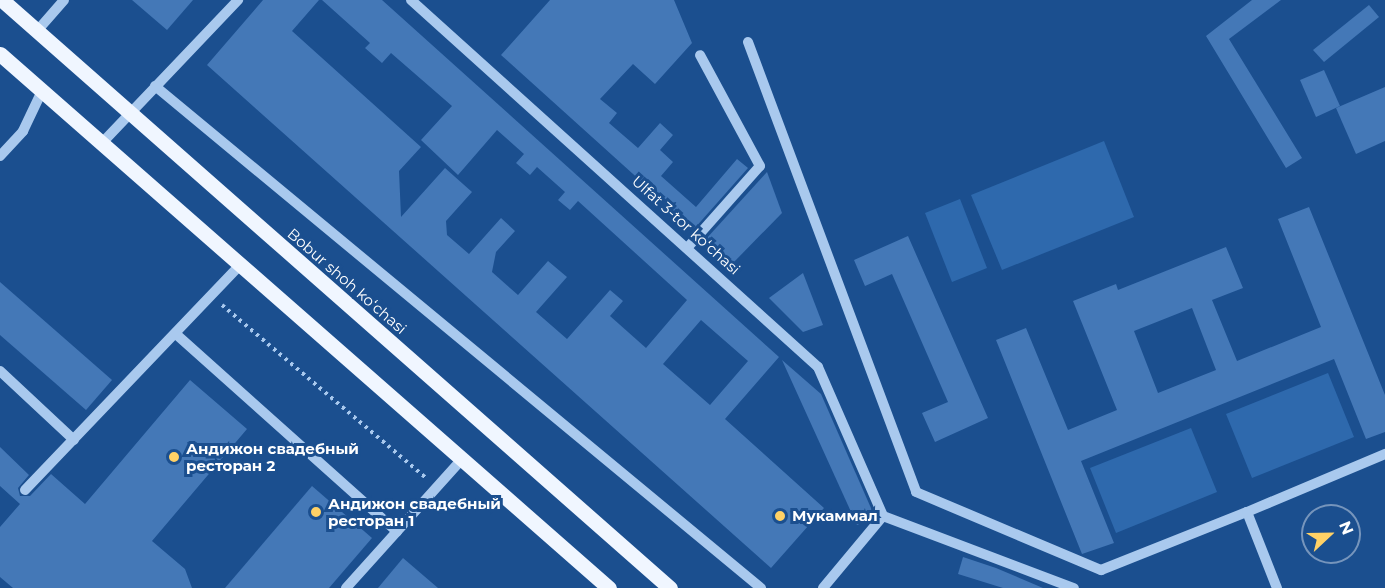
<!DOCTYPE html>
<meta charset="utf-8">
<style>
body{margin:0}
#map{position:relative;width:1385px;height:588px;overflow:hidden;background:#1b4f8f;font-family:Montserrat,sans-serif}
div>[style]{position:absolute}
.green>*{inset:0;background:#2e69ad}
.building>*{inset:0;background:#4478b7}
.path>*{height:4px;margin-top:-2px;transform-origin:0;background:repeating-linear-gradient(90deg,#a9c9ee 0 3px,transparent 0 7.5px)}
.minor>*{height:10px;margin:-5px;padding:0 5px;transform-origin:5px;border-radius:5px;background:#a9c9ee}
.major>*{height:15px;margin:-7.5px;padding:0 7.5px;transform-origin:7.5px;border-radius:7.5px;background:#f0f6ff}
.dots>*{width:16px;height:16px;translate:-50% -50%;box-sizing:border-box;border:3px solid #1b4f8f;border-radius:50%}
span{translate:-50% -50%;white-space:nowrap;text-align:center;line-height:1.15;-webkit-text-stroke:6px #1b4f8f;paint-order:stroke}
.street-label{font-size:15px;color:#fff}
.poi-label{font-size:15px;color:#fff;font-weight:700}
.left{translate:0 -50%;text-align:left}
.north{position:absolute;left:1301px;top:504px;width:60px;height:60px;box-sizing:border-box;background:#1b4f8f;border:2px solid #7695bc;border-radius:50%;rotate:68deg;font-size:16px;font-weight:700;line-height:24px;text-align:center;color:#fff}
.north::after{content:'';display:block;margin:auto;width:21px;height:27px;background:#ffd166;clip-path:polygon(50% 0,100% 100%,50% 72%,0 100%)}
</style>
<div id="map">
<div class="green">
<div style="clip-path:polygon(1104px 141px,1134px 217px,1002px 270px,971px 195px)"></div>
<div style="clip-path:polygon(960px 199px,987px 268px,952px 282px,925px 213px)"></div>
<div style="clip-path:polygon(1328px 373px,1354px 437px,1252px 478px,1226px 414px)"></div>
<div style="clip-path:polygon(1191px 428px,1217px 492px,1116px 533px,1090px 468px)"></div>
</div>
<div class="building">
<div style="clip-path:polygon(132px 0,193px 0,167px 30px)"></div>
<div style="clip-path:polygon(evenodd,263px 0,319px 0,292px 31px,421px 147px,399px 171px,401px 217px,445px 168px,472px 192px,446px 221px,447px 235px,469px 254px,501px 218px,515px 231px,496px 252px,492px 272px,518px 295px,548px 261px,567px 277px,536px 312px,567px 339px,610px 290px,623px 301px,610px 316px,646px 348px,687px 300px,578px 201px,570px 210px,558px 200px,565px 192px,537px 167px,530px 175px,516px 163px,524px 154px,497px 130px,458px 175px,421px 140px,452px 106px,391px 53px,382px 63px,365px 48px,370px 43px,322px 0,382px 0,779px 357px,725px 419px,824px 508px,771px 568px,207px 65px,263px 0,701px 320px,748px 361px,710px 405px,663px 364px,701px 320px)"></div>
<div style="clip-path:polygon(550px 0,674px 0,692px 43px,655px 84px,633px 64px,600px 99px,617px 113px,609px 123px,638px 148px,660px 123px,673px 135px,660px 150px,673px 162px,661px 176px,696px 207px,737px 159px,748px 168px,694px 229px,501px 55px)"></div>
<div style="clip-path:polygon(1252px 0,1281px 0,1229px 39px,1302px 158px,1286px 168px,1206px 36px)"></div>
<div style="clip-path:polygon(1369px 5px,1379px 17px,1324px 62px,1313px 50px)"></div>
<div style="clip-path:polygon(1324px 70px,1340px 106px,1316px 117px,1300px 80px)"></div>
<div style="clip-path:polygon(1385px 87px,1385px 141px,1356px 154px,1336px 108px)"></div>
<div style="clip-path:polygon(767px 172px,782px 213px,733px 263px,706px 239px)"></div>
<div style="clip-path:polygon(evenodd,1309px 207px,1385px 395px,1385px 432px,1366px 439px,1334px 359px,1081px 461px,1114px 543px,1082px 554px,996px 340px,1026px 328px,1068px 430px,1117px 410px,1073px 301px,1116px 284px,1118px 290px,1226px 247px,1243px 288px,1212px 300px,1237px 361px,1321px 327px,1278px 219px,1309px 207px,1192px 308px,1216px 370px,1158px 393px,1134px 331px,1192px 308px)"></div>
<div style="clip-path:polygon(908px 236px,988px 418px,935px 442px,922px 413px,948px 402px,892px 274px,865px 286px,854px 260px)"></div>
<div style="clip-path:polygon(803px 273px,823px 325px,803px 332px,769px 298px)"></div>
<div style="clip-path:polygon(0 282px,112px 380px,86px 410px,0 335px)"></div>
<div style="clip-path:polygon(782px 360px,821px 394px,874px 515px,871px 519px,857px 525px)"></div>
<div style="clip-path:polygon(190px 380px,247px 429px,152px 541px,185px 569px,192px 588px,13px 588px,0 577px,0 527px,20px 504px,0 486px,0 447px,29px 475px,18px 488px,20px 496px,30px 496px,51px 474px,85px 504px)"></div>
<div style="clip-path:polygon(312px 486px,372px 538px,329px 588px,225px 588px)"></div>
<div style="clip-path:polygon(963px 557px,996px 568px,1043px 588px,1003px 588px,958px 574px)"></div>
<div style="clip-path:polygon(403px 558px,438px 588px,378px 588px)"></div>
</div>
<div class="path">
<div style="left:222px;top:305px;width:266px;rotate:40.3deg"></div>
</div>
<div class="minor">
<div style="left:411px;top:0;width:548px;rotate:42.04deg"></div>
<div style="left:818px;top:367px;width:163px;rotate:66.4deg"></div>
<div style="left:37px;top:31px;width:41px;rotate:-48.9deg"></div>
<div style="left:748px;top:42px;width:480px;rotate:69.5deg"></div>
<div style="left:916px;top:492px;width:201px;rotate:22.9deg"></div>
<div style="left:1101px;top:570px;width:157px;rotate:-21.7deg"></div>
<div style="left:1247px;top:512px;width:82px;rotate:68.5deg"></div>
<div style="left:155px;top:86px;width:787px;rotate:39.64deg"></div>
<div style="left:101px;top:144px;width:199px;rotate:-46.4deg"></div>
<div style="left:0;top:156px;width:34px;rotate:-47deg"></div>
<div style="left:23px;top:131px;width:44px;rotate:-64.6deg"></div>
<div style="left:688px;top:247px;width:108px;rotate:-48.4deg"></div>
<div style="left:760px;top:166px;width:126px;rotate:-118.4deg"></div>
<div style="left:177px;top:335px;width:295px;rotate:41.8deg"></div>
<div style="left:0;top:371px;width:101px;rotate:43deg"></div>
<div style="left:25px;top:490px;width:313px;rotate:-46.3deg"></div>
<div style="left:1247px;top:512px;width:150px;rotate:-22.8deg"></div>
<div style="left:883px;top:516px;width:204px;rotate:20.7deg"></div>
<div style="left:346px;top:588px;width:173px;rotate:-48deg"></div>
<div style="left:823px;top:588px;width:94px;rotate:-50.2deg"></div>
</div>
<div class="major">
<div style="left:2px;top:0;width:890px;rotate:41.36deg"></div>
<div style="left:0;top:54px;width:810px;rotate:41.25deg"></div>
</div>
<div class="dots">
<div style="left:174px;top:457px;background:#ffd166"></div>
<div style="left:316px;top:512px;background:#ffd166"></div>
<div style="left:780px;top:516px;background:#ffd166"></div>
</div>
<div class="street-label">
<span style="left:686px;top:225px;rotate:42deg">Ulfat 3-tor koʻchasi</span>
<span style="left:347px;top:281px;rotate:41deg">Bobur shoh koʻchasi</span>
</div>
<div class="poi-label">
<span class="left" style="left:186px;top:457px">Андижон свадебный<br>ресторан 2</span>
<span class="left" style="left:328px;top:512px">Андижон свадебный<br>ресторан 1</span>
<span class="left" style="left:792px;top:516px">Мукаммал</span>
</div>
<div class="north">N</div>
</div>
